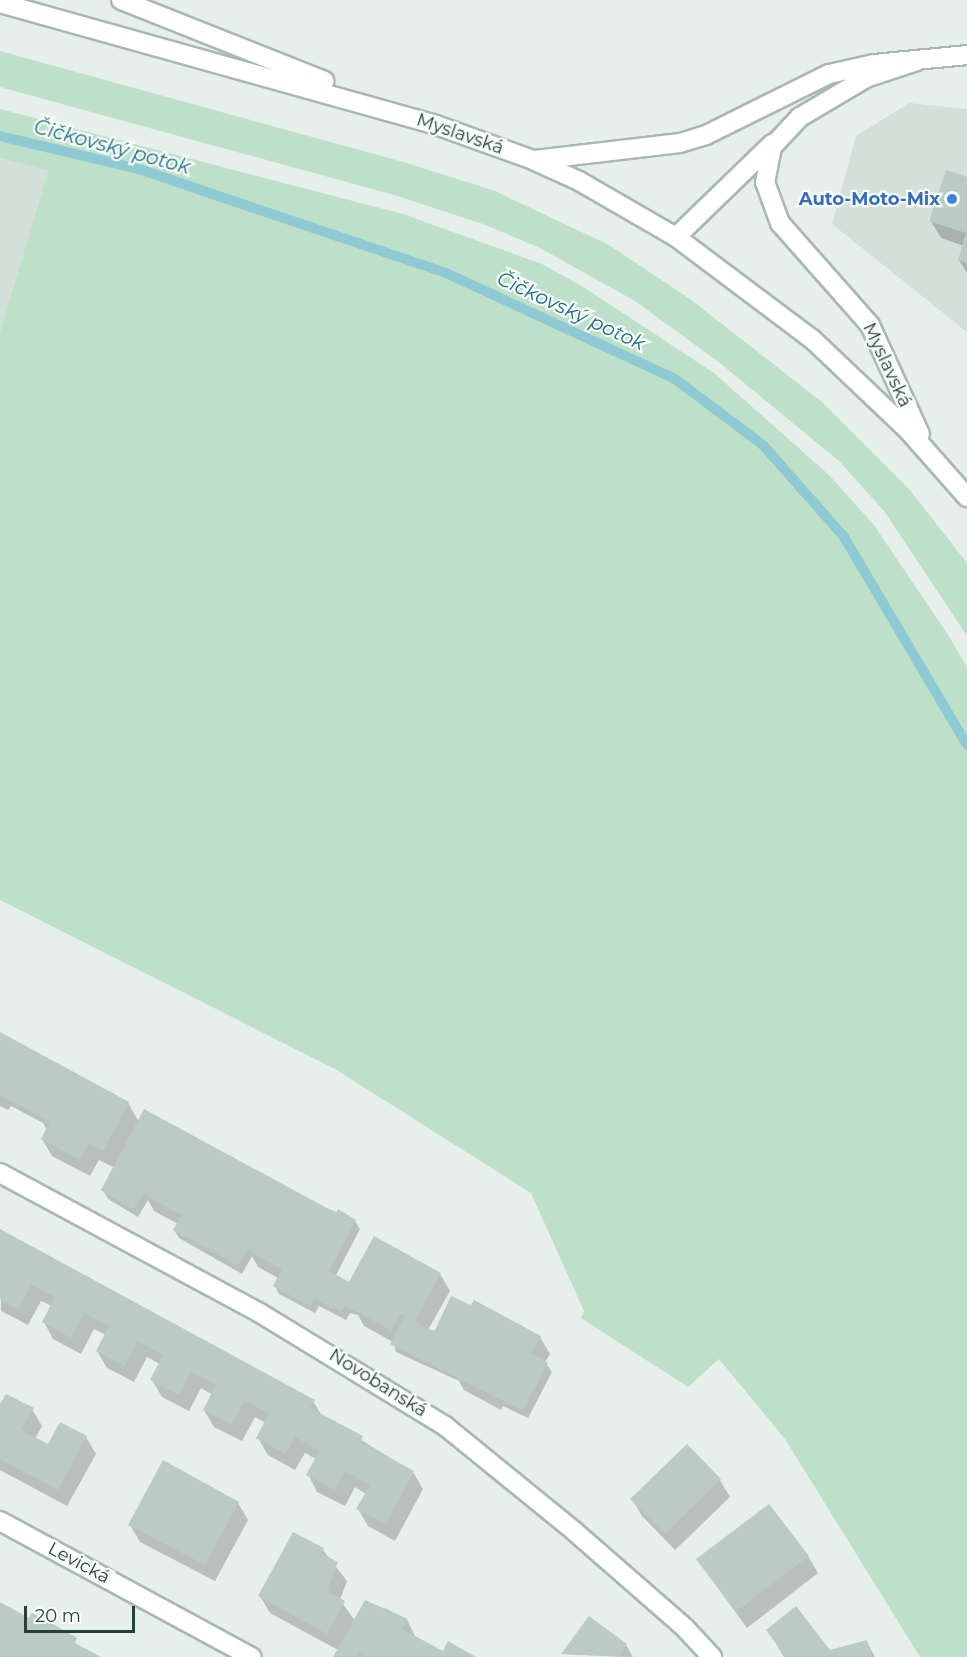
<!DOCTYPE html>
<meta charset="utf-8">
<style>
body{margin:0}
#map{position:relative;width:967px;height:1657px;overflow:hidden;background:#e6efeb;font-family:Montserrat,sans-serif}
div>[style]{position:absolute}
.built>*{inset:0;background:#d4dfda}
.green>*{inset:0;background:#bfe0c8}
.shadow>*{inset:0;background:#0003}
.stream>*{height:10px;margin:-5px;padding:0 5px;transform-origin:5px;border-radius:5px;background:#8ec9d4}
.building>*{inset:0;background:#bbcac4}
.roads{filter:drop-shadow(2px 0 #a8b8b2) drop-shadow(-2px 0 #a8b8b2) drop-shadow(0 2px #a8b8b2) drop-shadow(0 -2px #a8b8b2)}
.minor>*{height:18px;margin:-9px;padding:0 9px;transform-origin:9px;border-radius:9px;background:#fff}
.dots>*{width:16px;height:16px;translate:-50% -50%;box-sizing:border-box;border:3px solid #f7fbf9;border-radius:50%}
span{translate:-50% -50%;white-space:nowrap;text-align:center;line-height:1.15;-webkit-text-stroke:4.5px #f7fbf9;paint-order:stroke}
.street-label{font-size:18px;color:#24423a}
.shop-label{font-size:18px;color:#366cbe;font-weight:700}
.right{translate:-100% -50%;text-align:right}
.water-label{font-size:20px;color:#1c6f80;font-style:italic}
.scale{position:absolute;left:24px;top:1606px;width:111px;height:27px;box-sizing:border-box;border:3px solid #24423a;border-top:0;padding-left:8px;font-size:18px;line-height:21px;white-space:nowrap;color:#24423a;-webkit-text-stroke:4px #f7fbf9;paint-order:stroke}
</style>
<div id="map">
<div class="built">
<div style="clip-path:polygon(909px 103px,967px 109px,967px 332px,832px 224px,856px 136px)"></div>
<div style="clip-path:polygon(0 158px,48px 171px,0 332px)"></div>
</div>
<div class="green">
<div style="clip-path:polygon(0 51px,407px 163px,495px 191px,609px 245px,690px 299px,822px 402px,909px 489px,967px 563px,967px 636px,884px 511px,840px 462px,720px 363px,635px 301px,540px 248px,483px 224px,394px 195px,0 87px)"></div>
<div style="clip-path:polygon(0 109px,403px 214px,542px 264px,585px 288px,714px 373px,829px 475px,874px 525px,950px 638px,967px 667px,967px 1657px,920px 1657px,785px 1439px,719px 1359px,688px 1387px,581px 1318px,584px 1311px,531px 1193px,335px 1069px,0 900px,0 332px,48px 171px,0 158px)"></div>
</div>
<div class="shadow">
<div style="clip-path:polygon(967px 178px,967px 273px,959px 260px,964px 246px,941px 238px,931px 221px)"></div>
<div style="clip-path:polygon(0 1034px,128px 1103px,139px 1122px,355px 1221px,360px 1229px,335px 1277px,349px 1286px,440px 1274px,450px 1291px,428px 1330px,540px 1337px,550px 1354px,545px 1362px,552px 1372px,528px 1418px,503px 1406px,501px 1410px,464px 1390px,459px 1381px,396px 1352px,393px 1342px,364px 1326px,358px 1315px,350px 1313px,346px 1320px,319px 1306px,315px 1313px,279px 1294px,275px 1286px,280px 1279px,258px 1267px,252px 1256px,242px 1274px,179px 1238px,174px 1230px,178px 1224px,154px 1211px,148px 1200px,138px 1217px,108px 1199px,103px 1190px,115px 1168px,99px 1160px,90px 1176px,52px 1156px,42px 1139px,47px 1130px,43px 1123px,11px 1106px,8px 1110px,0 1106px)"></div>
<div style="clip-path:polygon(0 1233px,313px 1401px,322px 1416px,413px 1472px,423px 1489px,395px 1541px,368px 1526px,358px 1509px,366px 1494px,355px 1487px,345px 1506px,317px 1492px,308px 1474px,316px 1459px,305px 1453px,295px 1470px,268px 1455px,258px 1438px,266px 1423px,255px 1417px,242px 1441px,214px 1427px,204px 1410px,213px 1395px,201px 1388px,189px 1411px,162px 1397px,152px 1380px,160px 1364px,147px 1357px,134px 1382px,107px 1368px,97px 1351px,106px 1335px,94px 1329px,81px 1354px,53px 1339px,44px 1322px,52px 1306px,41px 1301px,28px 1325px,1px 1311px)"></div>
<div style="clip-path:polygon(0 1407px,32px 1409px,42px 1426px,35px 1439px,48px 1446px,86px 1437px,96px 1454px,67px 1506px,0 1470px)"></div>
<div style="clip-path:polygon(687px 1446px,720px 1480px,730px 1497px,675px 1550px,642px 1516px,632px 1499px)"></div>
<div style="clip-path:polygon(238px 1503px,248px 1520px,215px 1581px,140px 1542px,130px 1525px)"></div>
<div style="clip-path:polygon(323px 1550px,347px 1581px,340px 1600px,355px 1621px,382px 1613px,385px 1608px,407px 1620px,416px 1638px,444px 1653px,473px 1657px,335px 1657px,338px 1650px,270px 1613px,260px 1596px)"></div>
<div style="clip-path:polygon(808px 1556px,818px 1573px,747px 1628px,698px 1560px)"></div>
<div style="clip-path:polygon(768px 1630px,830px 1652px,867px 1642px,875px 1657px,784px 1657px)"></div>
<div style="clip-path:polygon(626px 1645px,633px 1657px,563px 1654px)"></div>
</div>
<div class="stream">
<div style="left:0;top:136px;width:143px;rotate:13.4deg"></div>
<div style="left:139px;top:169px;width:324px;rotate:18.7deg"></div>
<div style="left:446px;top:273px;width:252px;rotate:24.8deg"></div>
<div style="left:675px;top:379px;width:110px;rotate:36.9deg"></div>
<div style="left:763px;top:445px;width:123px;rotate:48.6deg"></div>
<div style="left:844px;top:537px;width:242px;rotate:59.4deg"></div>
</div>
<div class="building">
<div style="clip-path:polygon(946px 170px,967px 177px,967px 263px,958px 260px,966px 233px,929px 221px)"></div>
<div style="clip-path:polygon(0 1032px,129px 1102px,103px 1151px,89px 1143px,80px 1160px,41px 1139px,50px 1122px,0 1095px)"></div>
<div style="clip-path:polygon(144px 1109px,336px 1213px,338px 1209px,356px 1220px,329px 1271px,349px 1282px,374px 1236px,441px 1273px,415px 1321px,434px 1332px,451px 1296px,471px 1305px,474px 1300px,541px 1336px,531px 1353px,548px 1363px,523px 1411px,390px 1344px,405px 1316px,401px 1313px,391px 1330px,345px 1306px,341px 1312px,314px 1299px,310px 1306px,273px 1286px,282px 1269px,266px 1260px,247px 1250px,238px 1266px,173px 1230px,182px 1215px,143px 1194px,133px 1210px,101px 1190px)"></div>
<div style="clip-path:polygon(0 1229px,315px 1400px,310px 1408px,363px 1436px,361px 1442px,414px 1471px,386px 1524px,356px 1509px,370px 1485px,345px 1471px,335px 1490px,306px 1475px,319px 1451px,295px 1437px,286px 1454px,256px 1438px,269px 1413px,245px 1401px,232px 1425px,203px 1410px,216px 1385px,191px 1372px,179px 1395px,150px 1380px,163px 1355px,137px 1341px,125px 1366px,96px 1351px,109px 1326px,84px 1313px,71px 1338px,42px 1322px,55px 1297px,31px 1285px,18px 1309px,0 1299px)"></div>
<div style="clip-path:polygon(6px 1394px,34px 1408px,21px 1430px,48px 1444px,60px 1422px,87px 1436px,58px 1490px,0 1459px,0 1404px)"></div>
<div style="clip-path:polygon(687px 1444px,721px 1479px,665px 1534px,630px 1499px)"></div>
<div style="clip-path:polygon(163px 1460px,239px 1502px,205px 1565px,128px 1525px)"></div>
<div style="clip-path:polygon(769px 1504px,809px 1556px,736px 1612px,696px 1559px)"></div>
<div style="clip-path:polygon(293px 1532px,324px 1548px,322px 1554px,338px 1562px,327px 1591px,345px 1601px,327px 1634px,258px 1596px)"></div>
<div style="clip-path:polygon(365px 1600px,408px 1619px,402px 1629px,443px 1651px,448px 1641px,476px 1657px,365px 1657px,359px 1653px,357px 1657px,333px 1657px)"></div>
<div style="clip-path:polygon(0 1602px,29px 1618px,32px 1613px,55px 1625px,77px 1638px,75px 1643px,101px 1657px,0 1657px)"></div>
<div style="clip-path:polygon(796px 1606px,830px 1650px,867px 1640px,872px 1657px,786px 1657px,766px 1630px)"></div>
<div style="clip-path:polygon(589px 1616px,627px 1644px,619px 1654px,624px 1657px,561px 1654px)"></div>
</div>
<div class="roads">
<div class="minor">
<div style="left:121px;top:0;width:219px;rotate:21.7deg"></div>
<div style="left:0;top:3px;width:453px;rotate:15.6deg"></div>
<div style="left:436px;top:125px;width:103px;rotate:19.8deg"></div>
<div style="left:533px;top:160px;width:51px;rotate:24.5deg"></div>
<div style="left:579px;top:181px;width:112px;rotate:30deg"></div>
<div style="left:676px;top:237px;width:170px;rotate:36.9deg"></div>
<div style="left:812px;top:339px;width:131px;rotate:43.5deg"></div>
<div style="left:907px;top:429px;width:91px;rotate:48.6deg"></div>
<div style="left:917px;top:61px;width:54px;rotate:161.6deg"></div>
<div style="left:866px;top:78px;width:77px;rotate:149.4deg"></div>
<div style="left:800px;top:117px;width:41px;rotate:133deg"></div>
<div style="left:772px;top:147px;width:36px;rotate:101deg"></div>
<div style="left:765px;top:182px;width:44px;rotate:69.9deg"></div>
<div style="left:780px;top:223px;width:136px;rotate:48.6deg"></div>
<div style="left:870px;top:325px;width:120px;rotate:65.4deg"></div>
<div style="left:535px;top:160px;width:146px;rotate:-6.7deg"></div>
<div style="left:680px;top:143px;width:27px;rotate:-17deg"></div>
<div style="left:706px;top:135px;width:137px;rotate:-26.4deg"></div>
<div style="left:829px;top:74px;width:46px;rotate:-12.5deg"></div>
<div style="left:874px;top:64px;width:93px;rotate:-5.5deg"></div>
<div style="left:676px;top:237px;width:134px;rotate:-44.1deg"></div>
<div style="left:0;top:1173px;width:295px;rotate:28.3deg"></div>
<div style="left:260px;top:1313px;width:217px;rotate:31.4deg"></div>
<div style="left:445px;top:1426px;width:166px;rotate:39.1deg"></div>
<div style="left:574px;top:1531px;width:147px;rotate:41.1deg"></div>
<div style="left:685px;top:1628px;width:40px;rotate:47deg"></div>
<div style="left:0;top:1521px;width:286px;rotate:28.4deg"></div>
</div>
</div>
<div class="dots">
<div style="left:952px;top:199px;background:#3f7fe0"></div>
</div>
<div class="street-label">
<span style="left:460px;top:134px;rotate:19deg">Myslavská</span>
<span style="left:887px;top:365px;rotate:65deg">Myslavská</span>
<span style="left:378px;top:1383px;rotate:32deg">Novobanská</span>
<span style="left:79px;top:1563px;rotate:28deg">Levická</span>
</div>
<div class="shop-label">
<span class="right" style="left:940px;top:199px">Auto-Moto-Mix</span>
</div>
<div class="water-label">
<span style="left:112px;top:147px;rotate:15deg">Čičkovský potok</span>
<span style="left:571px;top:311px;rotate:25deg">Čičkovský potok</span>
</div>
<div class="scale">20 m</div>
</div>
